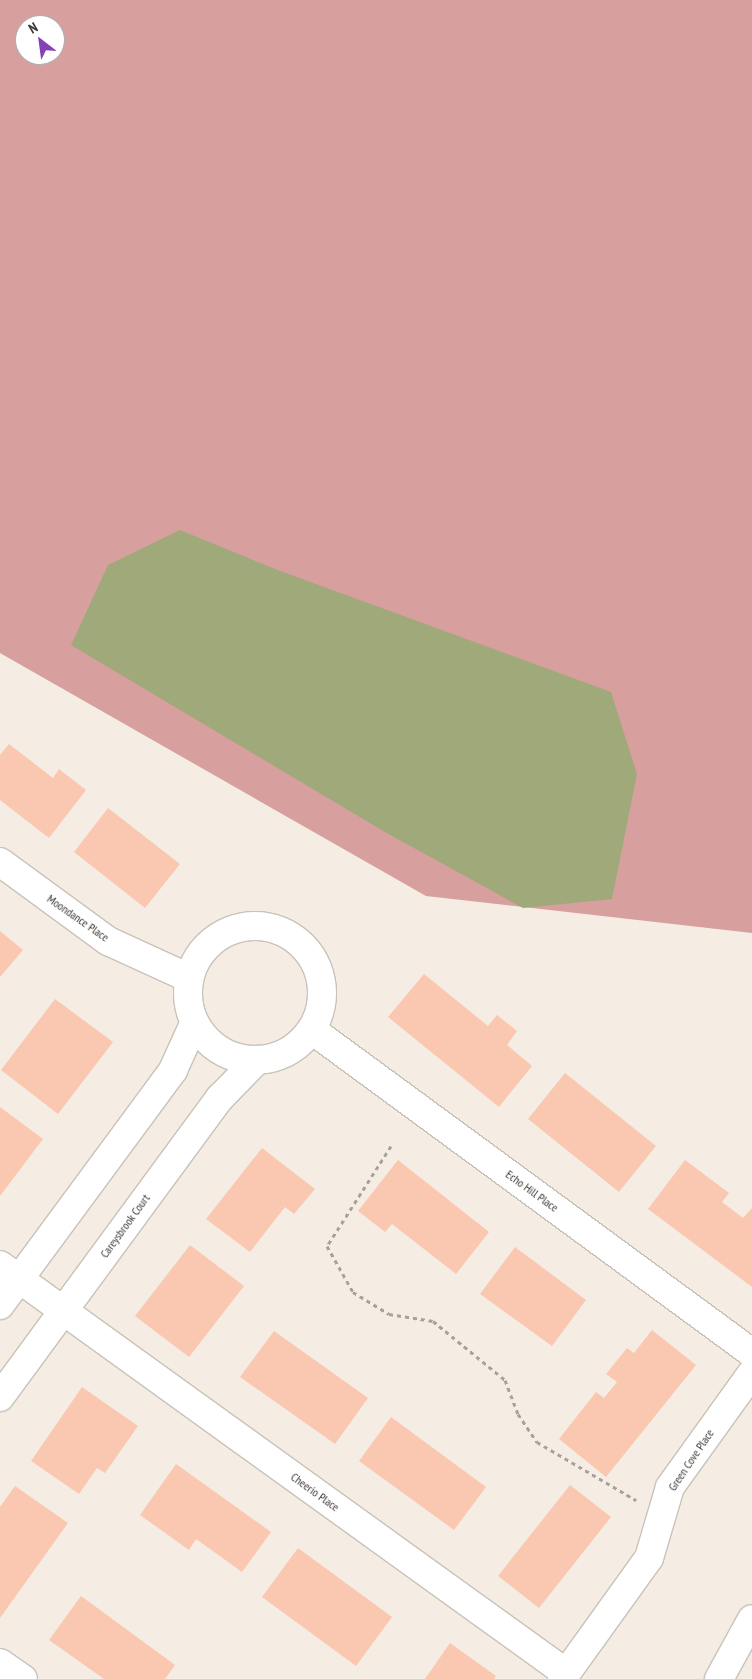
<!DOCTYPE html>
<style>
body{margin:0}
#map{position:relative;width:752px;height:1679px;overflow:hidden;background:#f5ede4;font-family:"PT Sans Narrow",sans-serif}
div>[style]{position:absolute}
.forest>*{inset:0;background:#d79f9d}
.water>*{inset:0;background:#9fa97a}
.building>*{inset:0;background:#fac7b0}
.path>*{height:3px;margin-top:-1.5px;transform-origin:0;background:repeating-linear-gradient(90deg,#a7a19b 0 4px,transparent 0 8px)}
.roads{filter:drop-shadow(1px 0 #c9c2b9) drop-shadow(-1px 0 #c9c2b9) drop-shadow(0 1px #c9c2b9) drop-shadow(0 -1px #c9c2b9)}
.minor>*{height:28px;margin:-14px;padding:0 14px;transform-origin:14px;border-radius:14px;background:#fff}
.minor>.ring{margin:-14px;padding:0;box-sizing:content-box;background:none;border:28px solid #fff;border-radius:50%}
span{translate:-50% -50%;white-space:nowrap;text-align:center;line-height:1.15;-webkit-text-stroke:4.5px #fff;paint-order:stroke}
.street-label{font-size:12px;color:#3b3835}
.north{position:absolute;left:15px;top:15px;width:50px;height:50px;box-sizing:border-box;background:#fff;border:1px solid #b1afae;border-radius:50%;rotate:330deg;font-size:14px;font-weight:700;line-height:20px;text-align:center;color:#3b3835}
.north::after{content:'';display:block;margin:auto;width:18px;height:22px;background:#8641b5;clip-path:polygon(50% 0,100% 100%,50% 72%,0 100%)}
</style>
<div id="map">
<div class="forest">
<div style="clip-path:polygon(evenodd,0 0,752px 0,752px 933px,426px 896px,0 653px,0 0,25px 25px,55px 25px,55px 55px,25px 55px,25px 25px)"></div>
</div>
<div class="water">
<div style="clip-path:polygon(180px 530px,275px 569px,611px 692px,637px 774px,612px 899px,523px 908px,385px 832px,71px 645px,108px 565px)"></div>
</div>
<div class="building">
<div style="clip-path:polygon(9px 744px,53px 778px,59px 769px,86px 790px,49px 838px,0 800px,0 755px)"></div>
<div style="clip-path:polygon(108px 808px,180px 864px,145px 908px,74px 852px)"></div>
<div style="clip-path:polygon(0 931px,23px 950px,0 977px)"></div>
<div style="clip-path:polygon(424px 974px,488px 1026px,497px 1015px,517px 1031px,507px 1045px,532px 1066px,499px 1107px,388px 1017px)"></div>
<div style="clip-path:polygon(55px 999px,113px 1042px,58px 1114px,1px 1070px)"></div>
<div style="clip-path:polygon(565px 1073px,656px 1146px,619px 1192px,528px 1119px)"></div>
<div style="clip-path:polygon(0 1107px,43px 1139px,0 1196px)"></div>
<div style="clip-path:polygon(262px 1148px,315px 1189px,294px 1214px,285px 1207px,250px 1252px,206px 1219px)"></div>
<div style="clip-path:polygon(398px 1160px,489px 1232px,456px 1274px,392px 1224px,385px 1232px,358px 1211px)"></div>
<div style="clip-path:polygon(685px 1160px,729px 1193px,722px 1202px,743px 1218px,752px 1208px,752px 1287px,648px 1209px)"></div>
<div style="clip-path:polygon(190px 1245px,244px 1286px,189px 1357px,135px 1316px)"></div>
<div style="clip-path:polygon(515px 1247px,586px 1300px,552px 1346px,480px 1294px)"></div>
<div style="clip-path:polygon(652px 1330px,696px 1365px,606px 1477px,559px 1439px,596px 1392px,604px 1398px,617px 1382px,606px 1374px,627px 1348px,634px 1353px)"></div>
<div style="clip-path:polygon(274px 1331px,368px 1398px,335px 1444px,240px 1377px)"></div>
<div style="clip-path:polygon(82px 1387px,138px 1426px,105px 1473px,97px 1468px,79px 1494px,31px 1461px)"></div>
<div style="clip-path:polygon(391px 1417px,486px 1487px,454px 1530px,359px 1461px)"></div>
<div style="clip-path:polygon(176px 1464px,271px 1532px,242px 1572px,196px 1539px,189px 1550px,140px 1515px)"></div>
<div style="clip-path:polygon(570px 1485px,611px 1517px,539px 1608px,498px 1576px)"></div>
<div style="clip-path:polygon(15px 1486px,68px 1523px,0 1618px,0 1507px)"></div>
<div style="clip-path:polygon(298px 1548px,392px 1617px,356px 1666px,262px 1597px)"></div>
<div style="clip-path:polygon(81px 1596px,175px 1665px,165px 1679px,104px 1679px,49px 1640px)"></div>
<div style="clip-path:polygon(450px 1643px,496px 1676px,494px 1679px,425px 1679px)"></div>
</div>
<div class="path">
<div style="left:391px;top:1146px;width:119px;rotate:122.6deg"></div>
<div style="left:327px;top:1246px;width:53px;rotate:60.5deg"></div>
<div style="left:353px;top:1292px;width:42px;rotate:31.4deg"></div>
<div style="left:389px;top:1314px;width:45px;rotate:9deg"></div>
<div style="left:433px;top:1321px;width:93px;rotate:39.3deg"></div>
<div style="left:505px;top:1380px;width:36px;rotate:69deg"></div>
<div style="left:518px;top:1414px;width:34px;rotate:56deg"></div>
<div style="left:537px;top:1442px;width:115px;rotate:30.4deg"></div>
</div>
<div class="roads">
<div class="minor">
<div style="left:0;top:862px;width:134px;rotate:36.2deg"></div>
<div style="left:108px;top:941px;width:89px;rotate:24.6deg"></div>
<div class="ring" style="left:188px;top:926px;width:106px;height:106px"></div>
<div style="left:312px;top:1030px;width:546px;rotate:36.28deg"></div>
<div style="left:0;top:1265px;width:698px;rotate:35.79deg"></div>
<div style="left:0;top:1305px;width:292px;rotate:-53.6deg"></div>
<div style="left:173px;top:1070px;width:51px;rotate:-65.5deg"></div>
<div style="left:0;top:1397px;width:371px;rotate:-53.7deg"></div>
<div style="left:220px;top:1098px;width:53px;rotate:-45.8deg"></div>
<div style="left:0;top:1663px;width:28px;rotate:35deg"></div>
<div style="left:562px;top:1679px;width:149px;rotate:-54.3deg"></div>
<div style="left:649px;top:1558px;width:74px;rotate:-73.5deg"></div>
<div style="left:670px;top:1487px;width:140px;rotate:-54.3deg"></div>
<div style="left:719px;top:1679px;width:68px;rotate:-61.2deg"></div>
</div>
</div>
<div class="street-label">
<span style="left:78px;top:918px;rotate:35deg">Moondance Place</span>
<span style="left:532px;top:1191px;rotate:36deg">Echo Hill Place</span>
<span style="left:125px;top:1226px;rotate:-54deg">Careysbrook Court</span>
<span style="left:691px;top:1460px;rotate:-56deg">Green Cove Place</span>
<span style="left:315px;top:1492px;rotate:36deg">Cheerio Place</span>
</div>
<div class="north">N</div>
</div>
